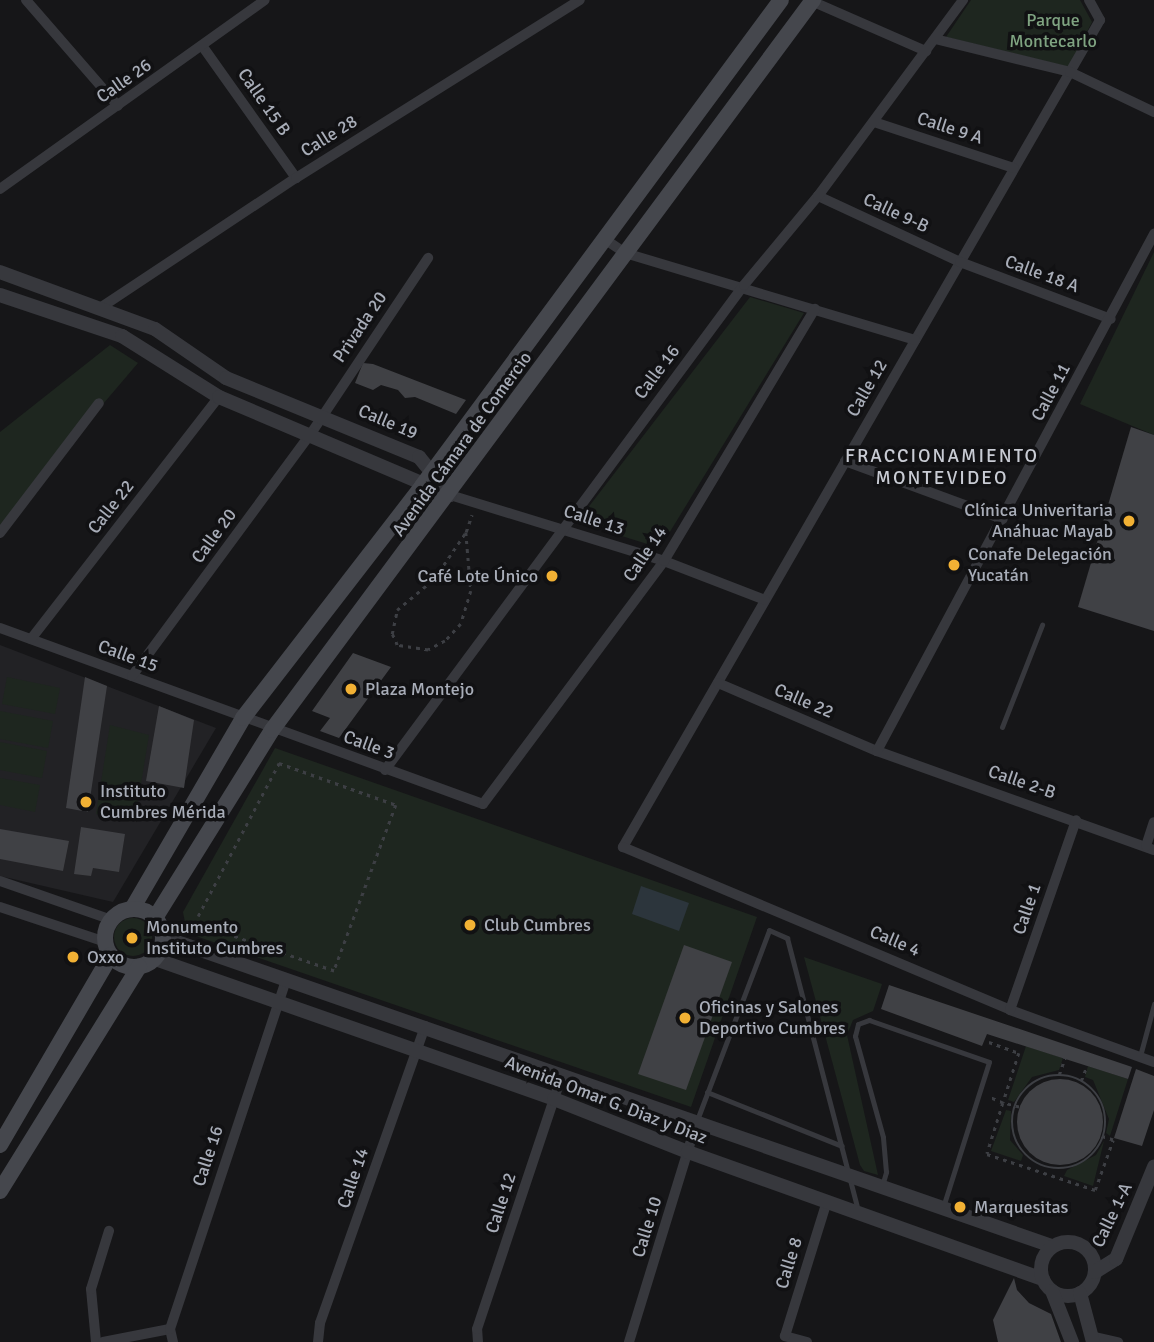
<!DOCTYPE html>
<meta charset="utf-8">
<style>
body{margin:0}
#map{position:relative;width:1154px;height:1342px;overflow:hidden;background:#161618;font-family:Signika,sans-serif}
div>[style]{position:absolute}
.built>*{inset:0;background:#222225}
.green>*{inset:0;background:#1e261f}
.round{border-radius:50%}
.water>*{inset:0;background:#2c353c}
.building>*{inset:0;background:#404145}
.path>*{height:2.5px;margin-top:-1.25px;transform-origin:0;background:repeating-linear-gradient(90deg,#3d3f44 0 3.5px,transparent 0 8.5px)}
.path>.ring{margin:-1.25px;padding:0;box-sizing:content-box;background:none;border:2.5px solid #3d3f44;border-radius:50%}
.service>*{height:5px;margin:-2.5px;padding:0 2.5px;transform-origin:2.5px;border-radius:2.5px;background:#37383d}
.minor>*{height:10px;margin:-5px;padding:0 5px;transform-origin:5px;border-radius:5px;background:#37383d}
.tertiary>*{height:14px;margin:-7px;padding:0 7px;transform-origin:7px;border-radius:7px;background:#37383d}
.tertiary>.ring{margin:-7px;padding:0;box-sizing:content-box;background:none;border:14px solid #37383d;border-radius:50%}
.secondary>*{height:16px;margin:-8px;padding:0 8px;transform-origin:8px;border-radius:8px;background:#45474d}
.secondary>.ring{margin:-8px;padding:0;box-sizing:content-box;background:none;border:16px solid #45474d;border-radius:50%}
.dots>*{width:19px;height:19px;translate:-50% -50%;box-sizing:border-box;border:4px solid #111113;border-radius:50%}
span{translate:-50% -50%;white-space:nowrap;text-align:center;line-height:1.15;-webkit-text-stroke:7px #111113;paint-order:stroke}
.park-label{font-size:18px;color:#7fa381}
.street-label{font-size:18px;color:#a8adb8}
.poi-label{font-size:18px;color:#a8adb8}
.right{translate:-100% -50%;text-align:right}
.left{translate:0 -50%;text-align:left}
.neighbourhood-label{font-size:19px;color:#c9ccd4;letter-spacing:2px}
</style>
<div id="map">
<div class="built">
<div style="clip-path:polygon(0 645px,216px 728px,113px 902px,0 876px)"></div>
</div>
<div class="green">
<div style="clip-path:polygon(971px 0,1080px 0,1092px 22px,1069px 67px,946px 37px)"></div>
<div style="clip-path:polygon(1154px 252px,1154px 435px,1080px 404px)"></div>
<div style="clip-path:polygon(750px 297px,804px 313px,660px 548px,577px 522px)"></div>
<div style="clip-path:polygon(110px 345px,138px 363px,0 525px,0 432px)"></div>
<div style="clip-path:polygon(7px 677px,60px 688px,55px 714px,2px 704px)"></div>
<div style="clip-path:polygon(0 711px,53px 721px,48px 748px,0 739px)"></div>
<div style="clip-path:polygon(110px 725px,149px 735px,135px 820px,96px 814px)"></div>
<div style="clip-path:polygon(0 742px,47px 751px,42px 778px,0 770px)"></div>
<div style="clip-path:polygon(275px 748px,757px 917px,691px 1107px,187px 933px,183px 912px)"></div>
<div style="clip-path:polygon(0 778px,40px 785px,35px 812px,0 805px)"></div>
<div class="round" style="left:114px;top:918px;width:38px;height:38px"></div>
<div style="clip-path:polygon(804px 957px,882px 984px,873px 1011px,853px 1020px,847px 1035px,878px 1175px,864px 1171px,860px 1165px)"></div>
<div style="clip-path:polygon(1026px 1046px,1063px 1058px,1059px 1070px,1032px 1077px,1014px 1102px,1008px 1100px)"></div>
<div style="clip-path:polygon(1088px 1066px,1128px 1079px,1110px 1136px,1106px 1133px,1109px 1119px,1093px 1080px,1085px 1077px)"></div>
<div style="clip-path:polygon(1006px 1110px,1011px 1111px,1010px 1140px,1023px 1155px,1021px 1161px,991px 1151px)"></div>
<div style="clip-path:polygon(1104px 1141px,1093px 1186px,1064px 1176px,1067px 1170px,1096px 1155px)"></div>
</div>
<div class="water">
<div style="clip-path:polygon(641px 886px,689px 903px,679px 931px,632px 914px)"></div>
</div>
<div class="building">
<div style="clip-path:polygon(363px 363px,373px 364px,466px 400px,456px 414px,415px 397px,405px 398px,398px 390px,381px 385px,373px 390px,355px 383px)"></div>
<div style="clip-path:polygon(1131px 427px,1154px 435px,1154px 631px,1078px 607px)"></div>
<div style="clip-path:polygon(353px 653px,391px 667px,339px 738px,320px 731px,330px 718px,312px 711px)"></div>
<div style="clip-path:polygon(85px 677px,107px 686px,88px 812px,66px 808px)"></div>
<div style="clip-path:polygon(159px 706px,194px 720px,184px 788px,146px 781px)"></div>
<div style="clip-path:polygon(81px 827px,125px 834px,119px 872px,93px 868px,91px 876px,74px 874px)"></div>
<div style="clip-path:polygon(0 829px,69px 841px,63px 871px,0 859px)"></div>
<div style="clip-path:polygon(684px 945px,732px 962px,686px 1090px,638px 1074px)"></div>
<div style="clip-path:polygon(889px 985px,1132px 1067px,1128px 1079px,987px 1034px,982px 1046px,881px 1009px)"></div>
<div style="clip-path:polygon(1136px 1069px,1154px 1076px,1154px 1110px,1142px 1146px,1114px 1138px)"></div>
<div class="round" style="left:1017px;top:1079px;width:86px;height:86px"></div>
<div style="clip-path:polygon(1014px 1278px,1017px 1290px,1029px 1303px,1051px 1314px,1061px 1342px,998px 1342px,993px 1320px)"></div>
</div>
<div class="path">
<div style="left:466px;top:532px;width:59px;rotate:85.2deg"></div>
<div style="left:471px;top:591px;width:34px;rotate:107deg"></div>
<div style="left:461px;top:624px;width:23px;rotate:133deg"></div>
<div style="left:445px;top:641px;width:19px;rotate:152deg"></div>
<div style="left:428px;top:650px;width:31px;rotate:-171deg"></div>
<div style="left:397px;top:645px;width:12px;rotate:-114deg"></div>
<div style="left:392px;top:634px;width:25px;rotate:-78deg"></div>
<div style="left:397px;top:610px;width:48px;rotate:-40deg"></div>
<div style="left:434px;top:579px;width:57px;rotate:-55.8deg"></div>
<div style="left:466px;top:532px;width:18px;rotate:-71deg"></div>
<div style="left:279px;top:763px;width:124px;rotate:19.7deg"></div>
<div style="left:396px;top:805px;width:177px;rotate:110.5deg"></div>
<div style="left:334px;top:971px;width:141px;rotate:-160.9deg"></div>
<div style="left:201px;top:925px;width:9px;rotate:-108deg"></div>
<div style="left:198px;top:916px;width:173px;rotate:-62.1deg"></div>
<div style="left:989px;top:1042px;width:32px;rotate:20deg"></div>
<div style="left:1019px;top:1053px;width:52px;rotate:107.7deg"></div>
<div style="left:1003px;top:1103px;width:15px;rotate:-157deg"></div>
<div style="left:1059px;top:1075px;width:18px;rotate:-71deg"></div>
<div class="ring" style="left:1012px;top:1075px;width:91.5px;height:91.5px"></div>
<div style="left:1081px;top:1081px;width:17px;rotate:-69deg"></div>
<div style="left:1019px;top:1107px;width:16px;rotate:-166deg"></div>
<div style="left:1003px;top:1103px;width:53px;rotate:107.4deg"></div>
<div style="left:987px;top:1154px;width:114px;rotate:18.4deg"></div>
<div style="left:1095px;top:1190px;width:53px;rotate:-70.2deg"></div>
<div style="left:1113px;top:1140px;width:13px;rotate:-162deg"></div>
</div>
<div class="service">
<div style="left:1002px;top:727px;width:110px;rotate:-68.6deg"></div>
<div style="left:1140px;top:1056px;width:54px;rotate:-74.9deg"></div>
<div style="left:707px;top:1092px;width:145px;rotate:21.8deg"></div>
<div style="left:697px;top:1120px;width:203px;rotate:-69.2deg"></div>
<div style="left:769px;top:930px;width:20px;rotate:24deg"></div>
<div style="left:787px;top:938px;width:281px;rotate:75.4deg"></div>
<div style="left:882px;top:1186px;width:15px;rotate:-74deg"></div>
<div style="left:886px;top:1172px;width:35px;rotate:-95deg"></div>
<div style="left:883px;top:1137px;width:105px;rotate:-105.5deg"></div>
<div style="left:855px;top:1036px;width:12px;rotate:-76deg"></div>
<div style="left:858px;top:1024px;width:12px;rotate:-20deg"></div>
<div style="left:869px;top:1020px;width:127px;rotate:19.3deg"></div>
<div style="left:989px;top:1062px;width:152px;rotate:107.6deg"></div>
</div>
<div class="minor">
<div style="left:26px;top:0;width:140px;rotate:49deg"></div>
<div style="left:809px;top:0;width:128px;rotate:23.6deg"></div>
<div style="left:1089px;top:0;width:23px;rotate:61deg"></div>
<div style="left:1100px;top:20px;width:955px;rotate:119.98deg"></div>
<div style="left:623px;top:847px;width:420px;rotate:22.8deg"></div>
<div style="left:1010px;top:1010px;width:153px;rotate:19.9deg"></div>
<div style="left:935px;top:39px;width:139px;rotate:13.7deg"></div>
<div style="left:1070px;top:72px;width:93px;rotate:25.5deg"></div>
<div style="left:203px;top:47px;width:161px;rotate:54.6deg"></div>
<div style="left:874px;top:122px;width:147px;rotate:18.2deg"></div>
<div style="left:0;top:189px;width:325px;rotate:-35.5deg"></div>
<div style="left:818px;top:196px;width:157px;rotate:24.9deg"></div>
<div style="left:960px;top:262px;width:161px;rotate:20.7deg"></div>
<div style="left:603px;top:238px;width:27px;rotate:34deg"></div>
<div style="left:625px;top:253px;width:303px;rotate:16.7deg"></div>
<div style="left:100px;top:308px;width:235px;rotate:-33.6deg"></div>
<div style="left:296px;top:178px;width:335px;rotate:-32.1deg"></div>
<div style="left:845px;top:461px;width:168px;rotate:20.2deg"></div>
<div style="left:450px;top:495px;width:224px;rotate:17.1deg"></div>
<div style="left:664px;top:561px;width:108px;rotate:21.1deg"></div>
<div style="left:0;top:533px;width:163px;rotate:-52.7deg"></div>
<div style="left:0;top:628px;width:514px;rotate:20.02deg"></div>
<div style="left:483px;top:804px;width:303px;rotate:-53.3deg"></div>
<div style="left:664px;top:561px;width:294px;rotate:-59.1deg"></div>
<div style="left:31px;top:639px;width:306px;rotate:-52.2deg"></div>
<div style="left:132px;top:676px;width:300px;rotate:-53.6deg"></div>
<div style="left:310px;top:435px;width:213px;rotate:-56.3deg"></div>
<div style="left:718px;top:683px;width:173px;rotate:23.2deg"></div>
<div style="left:877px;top:751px;width:294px;rotate:19.7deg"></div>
<div style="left:877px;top:751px;width:587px;rotate:-61.82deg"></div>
<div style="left:385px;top:770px;width:603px;rotate:-53.49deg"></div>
<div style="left:744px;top:285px;width:116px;rotate:-50.3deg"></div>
<div style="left:818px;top:196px;width:244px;rotate:-53.5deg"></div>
<div style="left:1146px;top:846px;width:25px;rotate:-72deg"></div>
<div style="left:0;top:881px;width:119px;rotate:19.2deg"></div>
<div style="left:0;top:907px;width:112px;rotate:18.3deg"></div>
<div style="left:1010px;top:1010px;width:201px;rotate:-70.8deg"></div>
<div style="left:1091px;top:1336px;width:28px;rotate:13deg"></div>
<div style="left:96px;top:1342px;width:53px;rotate:-95.4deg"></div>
<div style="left:91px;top:1289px;width:61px;rotate:-72.8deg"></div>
<div style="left:103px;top:1342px;width:68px;rotate:-11deg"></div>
<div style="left:173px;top:1342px;width:13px;rotate:-103deg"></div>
<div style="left:170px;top:1329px;width:367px;rotate:-71.6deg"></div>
<div style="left:318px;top:1342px;width:19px;rotate:-84deg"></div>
<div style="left:320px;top:1323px;width:315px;rotate:-70.5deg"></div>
<div style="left:478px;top:1342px;width:13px;rotate:-94deg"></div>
<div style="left:477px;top:1329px;width:268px;rotate:-71.5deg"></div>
<div style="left:629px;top:1342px;width:231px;rotate:-72.9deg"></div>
<div style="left:807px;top:1342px;width:23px;rotate:-165deg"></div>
<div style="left:785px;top:1336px;width:141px;rotate:-72.7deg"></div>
</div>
<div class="tertiary">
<div style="left:0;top:272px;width:165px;rotate:20.2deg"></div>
<div style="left:155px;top:329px;width:86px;rotate:34.6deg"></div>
<div style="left:226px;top:378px;width:209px;rotate:22.3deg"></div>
<div style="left:419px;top:457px;width:49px;rotate:50.8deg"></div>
<div style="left:0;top:295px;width:129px;rotate:18.6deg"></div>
<div style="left:122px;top:336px;width:115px;rotate:32.2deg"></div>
<div style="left:219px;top:397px;width:251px;rotate:23deg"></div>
<div style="left:163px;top:937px;width:941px;rotate:19.17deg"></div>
<div style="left:155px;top:959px;width:423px;rotate:19.3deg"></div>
<div style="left:554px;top:1099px;width:144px;rotate:21.6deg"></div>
<div style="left:688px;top:1152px;width:377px;rotate:19.7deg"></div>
<div class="ring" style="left:1041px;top:1242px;width:40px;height:40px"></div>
<div style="left:1095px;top:1272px;width:25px;rotate:-32deg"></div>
<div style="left:1116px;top:1259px;width:100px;rotate:-67.6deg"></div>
<div style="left:1052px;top:1291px;width:55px;rotate:68.6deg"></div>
<div style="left:1080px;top:1293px;width:51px;rotate:75.1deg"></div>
</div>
<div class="secondary">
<div style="left:132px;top:909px;width:221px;rotate:-59.8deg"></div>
<div style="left:243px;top:718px;width:293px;rotate:-52.3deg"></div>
<div style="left:422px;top:486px;width:604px;rotate:-53.55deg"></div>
<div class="ring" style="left:105px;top:909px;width:42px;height:42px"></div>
<div style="left:155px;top:918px;width:221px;rotate:-58.1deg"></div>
<div style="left:272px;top:730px;width:909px;rotate:-53.46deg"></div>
<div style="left:0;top:1145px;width:220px;rotate:-59.7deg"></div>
<div style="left:0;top:1191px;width:264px;rotate:-58.2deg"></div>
</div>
<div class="dots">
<div style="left:1129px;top:521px;background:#f2b134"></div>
<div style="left:954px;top:565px;background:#f2b134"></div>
<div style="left:552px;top:576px;background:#f2b134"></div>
<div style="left:351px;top:689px;background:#f2b134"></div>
<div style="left:86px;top:802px;background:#f2b134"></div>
<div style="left:470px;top:925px;background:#f2b134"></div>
<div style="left:132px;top:938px;background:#f2b134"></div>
<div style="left:73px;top:957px;background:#f2b134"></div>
<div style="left:685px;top:1018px;background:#f2b134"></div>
<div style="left:960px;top:1207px;background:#f2b134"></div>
</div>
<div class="park-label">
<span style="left:1053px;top:31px">Parque<br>Montecarlo</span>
</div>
<div class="street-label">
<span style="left:124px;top:81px;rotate:-35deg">Calle 26</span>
<span style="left:264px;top:102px;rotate:55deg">Calle 15 B</span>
<span style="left:950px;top:128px;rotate:18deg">Calle 9 A</span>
<span style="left:329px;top:136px;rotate:-32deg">Calle 28</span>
<span style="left:896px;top:213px;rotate:25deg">Calle 9-B</span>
<span style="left:1042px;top:274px;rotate:20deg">Calle 18 A</span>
<span style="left:360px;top:327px;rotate:-56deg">Privada 20</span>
<span style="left:657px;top:372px;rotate:-53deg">Calle 16</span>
<span style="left:867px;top:388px;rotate:-60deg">Calle 12</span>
<span style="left:1051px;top:392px;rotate:-62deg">Calle 11</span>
<span style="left:388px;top:422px;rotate:23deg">Calle 19</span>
<span style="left:462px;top:444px;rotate:-54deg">Avenida Cámara de Comercio</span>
<span style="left:111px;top:507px;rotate:-52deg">Calle 22</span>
<span style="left:594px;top:520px;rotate:18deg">Calle 13</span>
<span style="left:214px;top:536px;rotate:-54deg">Calle 20</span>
<span style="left:645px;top:554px;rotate:-56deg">Calle 14</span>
<span style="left:128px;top:656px;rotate:20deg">Calle 15</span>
<span style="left:804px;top:701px;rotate:23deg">Calle 22</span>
<span style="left:369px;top:745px;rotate:20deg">Calle 3</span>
<span style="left:1022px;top:782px;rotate:19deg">Calle 2-B</span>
<span style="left:1027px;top:909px;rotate:-71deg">Calle 1</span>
<span style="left:895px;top:941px;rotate:23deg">Calle 4</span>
<span style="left:606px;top:1100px;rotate:21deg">Avenida Omar G. Diaz y Diaz</span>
<span style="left:208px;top:1156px;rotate:-72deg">Calle 16</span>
<span style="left:353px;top:1178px;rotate:-71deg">Calle 14</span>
<span style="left:501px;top:1203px;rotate:-72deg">Calle 12</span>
<span style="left:1112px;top:1215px;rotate:-64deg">Calle 1-A</span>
<span style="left:647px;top:1227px;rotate:-73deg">Calle 10</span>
<span style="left:789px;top:1263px;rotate:-73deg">Calle 8</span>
</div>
<div class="poi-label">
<span class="right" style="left:1113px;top:521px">Clínica Univeritaria<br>Anáhuac Mayab</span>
<span class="left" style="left:968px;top:565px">Conafe Delegación<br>Yucatán</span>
<span class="right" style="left:538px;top:576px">Café Lote Único</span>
<span class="left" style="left:365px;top:689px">Plaza Montejo</span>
<span class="left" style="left:100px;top:802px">Instituto<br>Cumbres Mérida</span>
<span class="left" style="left:484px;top:925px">Club Cumbres</span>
<span class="left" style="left:146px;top:938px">Monumento<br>Instituto Cumbres</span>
<span class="left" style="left:87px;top:957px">Oxxo</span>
<span class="left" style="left:699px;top:1018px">Oficinas y Salones<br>Deportivo Cumbres</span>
<span class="left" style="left:974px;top:1207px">Marquesitas</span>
</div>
<div class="neighbourhood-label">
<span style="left:942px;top:468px">FRACCIONAMIENTO<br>MONTEVIDEO</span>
</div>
</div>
